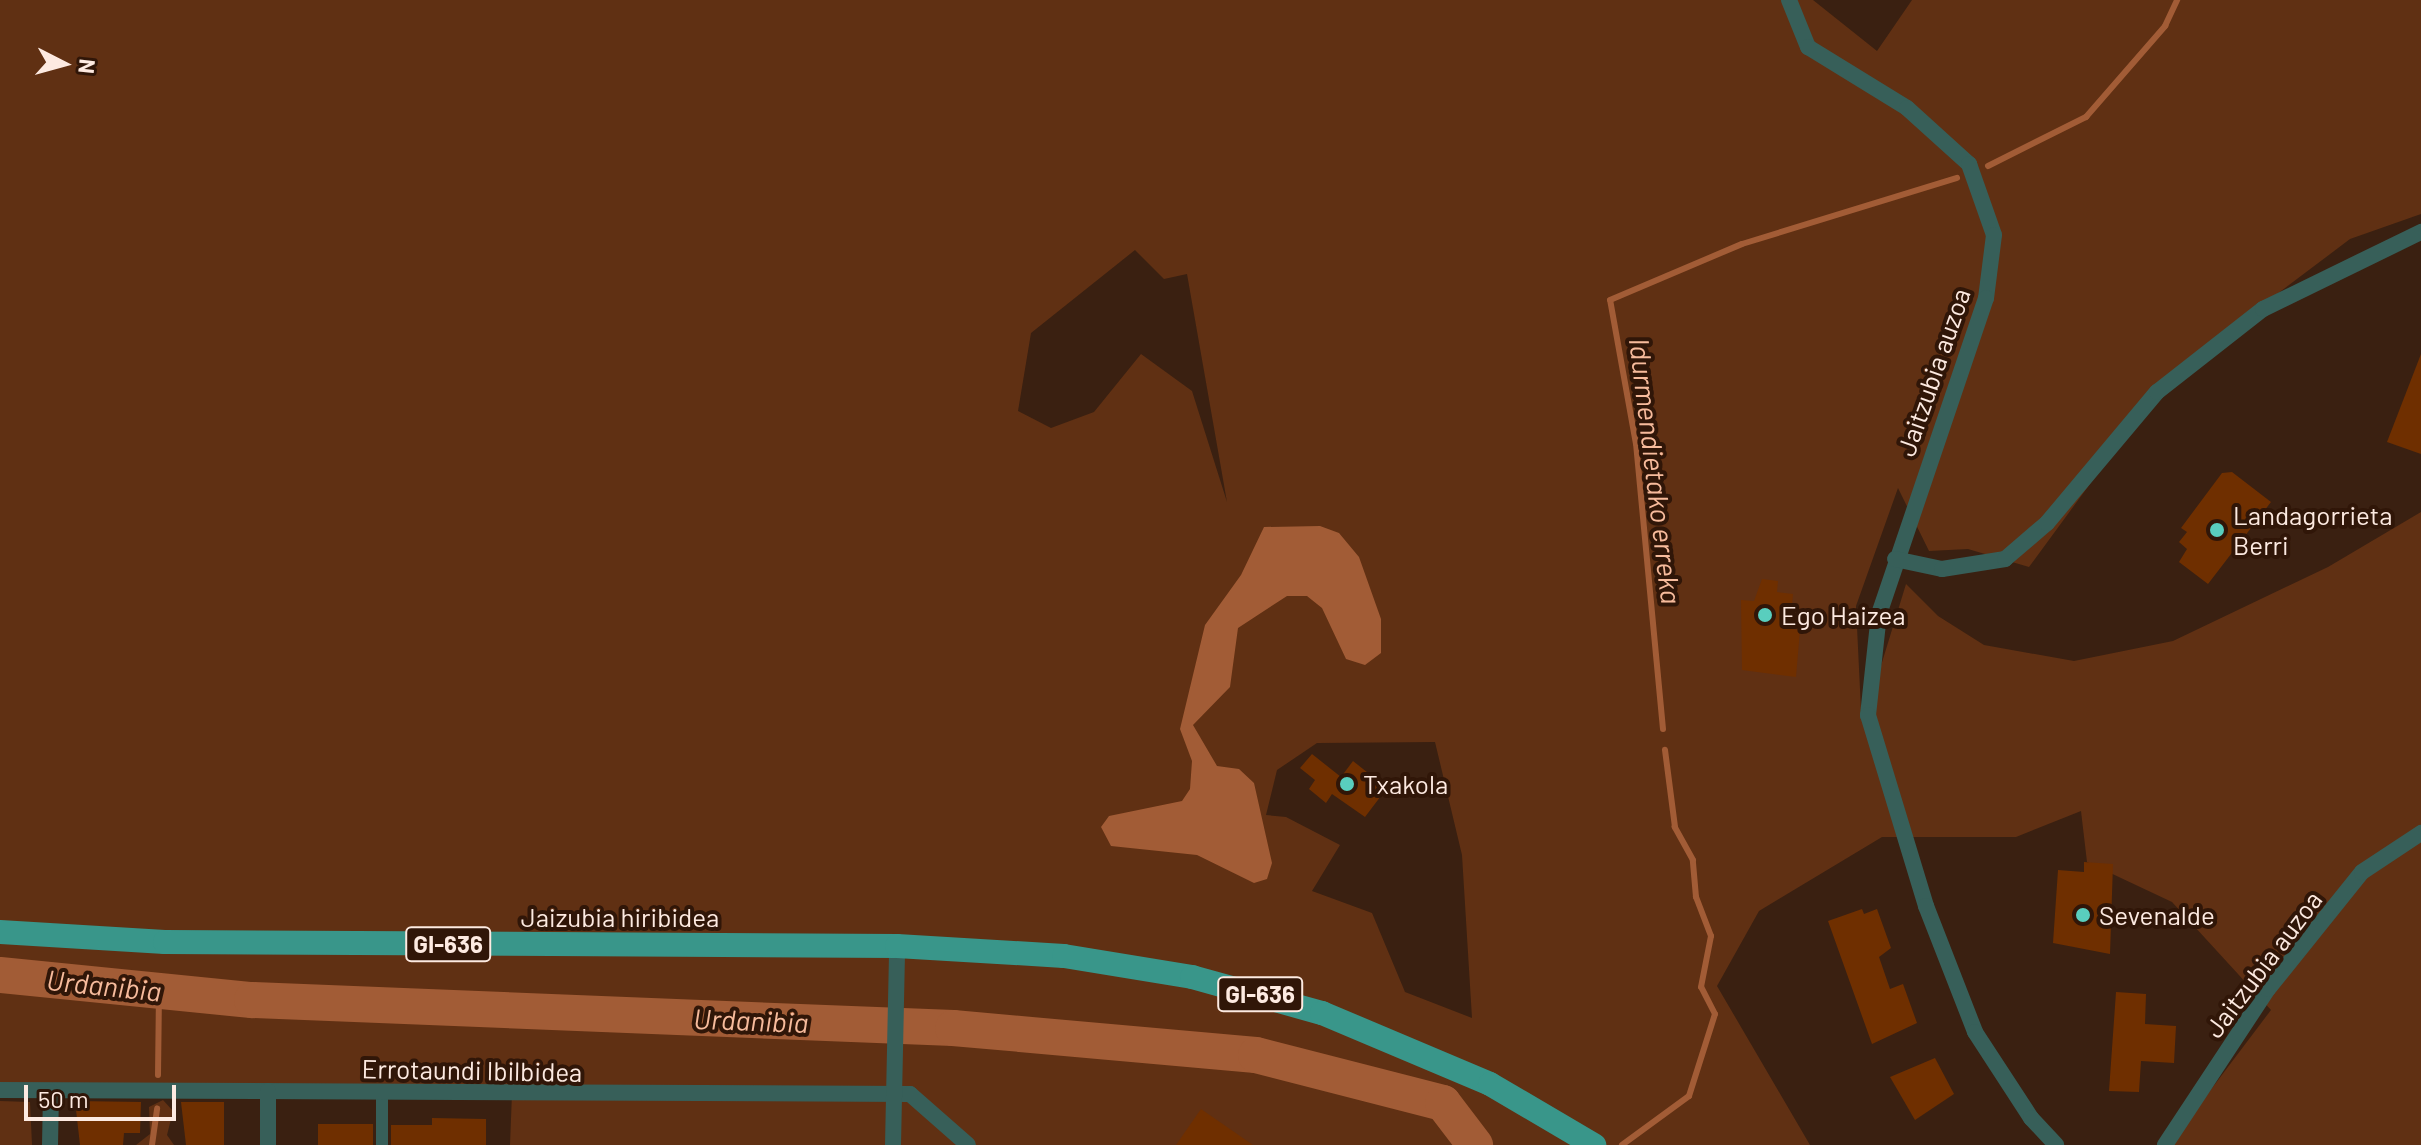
<!DOCTYPE html>
<style>
body{margin:0}
#map{position:relative;width:2421px;height:1145px;overflow:hidden;background:#3a2011;font-family:Barlow,sans-serif}
div>[style]{position:absolute}
.green>*{inset:0;background:#603013}
.water>*{inset:0;background:#a25c36}
.stream>*{height:6px;margin:-3px;padding:0 3px;transform-origin:3px;border-radius:3px;background:#a25c36}
.river>*{height:36px;margin:-18px;padding:0 18px;transform-origin:18px;border-radius:18px;background:#a25c36}
.building>*{inset:0;background:#6f2f00}
.pedestrian>*{height:12px;margin:-6px;padding:0 6px;transform-origin:6px;border-radius:6px;background:#375f59}
.minor>*{height:16px;margin:-8px;padding:0 8px;transform-origin:8px;border-radius:8px;background:#375f59}
.primary>*{height:24px;margin:-12px;padding:0 12px;transform-origin:12px;border-radius:12px;background:#39968a}
.dots>*{width:22px;height:22px;translate:-50% -50%;box-sizing:border-box;border:4px solid #301608;border-radius:50%}
span{translate:-50% -50%;white-space:nowrap;text-align:center;line-height:1.15;-webkit-text-stroke:8px #301608;paint-order:stroke}
.shield-label span{padding:2px 6px;background:#301608;border:2px solid;border-radius:6px;-webkit-text-stroke-width:0}
.shield-label{font-size:24px;color:#fdeae1;font-weight:700}
.street-label{font-size:26px;color:#fdeae1}
.poi-label{font-size:26px;color:#fdeae1}
.left{translate:0 -50%;text-align:left}
.water-label{font-size:28px;color:#f7bb9c;font-style:italic}
.north{position:absolute;left:24px;top:24px;width:80px;height:80px;-webkit-text-stroke:6px #301608;paint-order:stroke;rotate:96deg;font-size:22px;font-weight:700;line-height:32px;text-align:center;color:#fdeae1}
.north::after{content:'';display:block;margin:auto;width:28px;height:36px;background:#fdeae1;clip-path:polygon(50% 0,100% 100%,50% 72%,0 100%)}
.scale{position:absolute;left:24px;top:1085px;width:152px;height:36px;box-sizing:border-box;border:4px solid #fdeae1;border-top:0;padding-left:10px;font-size:24px;line-height:28px;white-space:nowrap;color:#fdeae1;-webkit-text-stroke:6px #301608;paint-order:stroke}
</style>
<div id="map">
<div class="green">
<div style="clip-path:polygon(evenodd,0 0,1813px 0,1877px 51px,1912px 0,2421px 0,2421px 214px,2350px 239px,2170px 375px,2029px 567px,1968px 549px,1929px 551px,1898px 488px,1856px 606px,1861px 710px,1872px 695px,1906px 584px,1938px 616px,1984px 645px,2074px 661px,2173px 641px,2328px 567px,2421px 512px,2421px 1145px,2169px 1145px,2271px 1010px,2172px 902px,2087px 862px,2081px 811px,2016px 837px,1882px 837px,1759px 911px,1717px 986px,1810px 1145px,510px 1145px,512px 1093px,0 1090px,0 0,1135px 250px,1164px 279px,1187px 274px,1227px 502px,1192px 391px,1141px 354px,1094px 412px,1051px 428px,1018px 411px,1031px 333px,1135px 250px,0 0,1435px 742px,1462px 855px,1472px 1018px,1405px 992px,1372px 913px,1312px 891px,1340px 845px,1286px 817px,1266px 815px,1277px 770px,1317px 743px,1435px 742px)"></div>
<div style="clip-path:polygon(163px 1100px,173px 1111px,167px 1135px,174px 1145px,136px 1145px,150px 1134px,149px 1107px)"></div>
<div style="clip-path:polygon(0 1101px,30px 1102px,32px 1145px,0 1145px)"></div>
</div>
<div class="water">
<div style="clip-path:polygon(1320px 526px,1339px 533px,1359px 557px,1381px 619px,1381px 653px,1365px 665px,1346px 659px,1322px 608px,1307px 596px,1287px 596px,1238px 628px,1230px 687px,1193px 725px,1217px 766px,1239px 769px,1254px 783px,1272px 863px,1267px 879px,1254px 883px,1197px 855px,1111px 846px,1101px 827px,1109px 816px,1182px 801px,1190px 789px,1192px 761px,1180px 729px,1205px 625px,1241px 575px,1264px 527px)"></div>
</div>
<div class="stream">
<div style="left:1988px;top:166px;width:110px;rotate:-26.6deg"></div>
<div style="left:2086px;top:117px;width:121px;rotate:-49deg"></div>
<div style="left:2165px;top:26px;width:29px;rotate:-65deg"></div>
<div style="left:1663px;top:729px;width:286px;rotate:-95.4deg"></div>
<div style="left:1636px;top:444px;width:146px;rotate:-100.2deg"></div>
<div style="left:1610px;top:300px;width:143px;rotate:-23deg"></div>
<div style="left:1742px;top:244px;width:225px;rotate:-17.1deg"></div>
<div style="left:158px;top:1075px;width:83px;rotate:-89.3deg"></div>
<div style="left:152px;top:1145px;width:37px;rotate:-82deg"></div>
<div style="left:1622px;top:1145px;width:83px;rotate:-36.2deg"></div>
<div style="left:1689px;top:1096px;width:86px;rotate:-72.4deg"></div>
<div style="left:1715px;top:1014px;width:30px;rotate:-117deg"></div>
<div style="left:1701px;top:987px;width:52px;rotate:-78.9deg"></div>
<div style="left:1711px;top:936px;width:42px;rotate:-111deg"></div>
<div style="left:1696px;top:897px;width:37px;rotate:-95deg"></div>
<div style="left:1693px;top:860px;width:38px;rotate:-119deg"></div>
<div style="left:1675px;top:827px;width:78px;rotate:-97.4deg"></div>
</div>
<div class="river">
<div style="left:0;top:975px;width:253px;rotate:5.7deg"></div>
<div style="left:252px;top:1000px;width:702px;rotate:2.29deg"></div>
<div style="left:953px;top:1028px;width:304px;rotate:5.1deg"></div>
<div style="left:1256px;top:1055px;width:193px;rotate:14.4deg"></div>
<div style="left:1443px;top:1103px;width:53px;rotate:52.7deg"></div>
</div>
<div class="building">
<div style="clip-path:polygon(2421px 354px,2421px 454px,2387px 442px)"></div>
<div style="clip-path:polygon(2232px 472px,2271px 502px,2208px 584px,2179px 562px,2187px 549px,2179px 542px,2187px 532px,2181px 528px,2222px 473px)"></div>
<div style="clip-path:polygon(1762px 579px,1778px 581px,1777px 592px,1793px 594px,1790px 629px,1800px 630px,1796px 677px,1742px 670px,1741px 600px,1754px 601px)"></div>
<div style="clip-path:polygon(1312px 754px,1341px 777px,1353px 761px,1387px 788px,1365px 817px,1332px 794px,1326px 803px,1309px 789px,1315px 780px,1300px 768px)"></div>
<div style="clip-path:polygon(2084px 862px,2113px 864px,2110px 954px,2053px 943px,2058px 870px,2084px 872px)"></div>
<div style="clip-path:polygon(1862px 909px,1864px 914px,1877px 909px,1891px 948px,1879px 957px,1890px 989px,1903px 984px,1917px 1023px,1872px 1044px,1828px 921px)"></div>
<div style="clip-path:polygon(2116px 992px,2146px 994px,2145px 1024px,2176px 1026px,2174px 1063px,2141px 1061px,2139px 1092px,2109px 1091px)"></div>
<div style="clip-path:polygon(1935px 1058px,1954px 1094px,1915px 1120px,1890px 1077px)"></div>
<div style="clip-path:polygon(75px 1101px,141px 1102px,140px 1133px,124px 1133px,123px 1145px,80px 1145px)"></div>
<div style="clip-path:polygon(181px 1102px,224px 1102px,224px 1145px,186px 1145px)"></div>
<div style="clip-path:polygon(1201px 1109px,1253px 1145px,1176px 1145px)"></div>
<div style="clip-path:polygon(432px 1118px,486px 1119px,486px 1145px,391px 1145px,391px 1125px,432px 1125px)"></div>
<div style="clip-path:polygon(318px 1124px,373px 1124px,373px 1145px,318px 1145px)"></div>
</div>
<div class="pedestrian">
<div style="left:382px;top:1093px;width:52px;rotate:90deg"></div>
</div>
<div class="minor">
<div style="left:1789px;top:0;width:51px;rotate:68deg"></div>
<div style="left:1808px;top:47px;width:116px;rotate:31.6deg"></div>
<div style="left:1907px;top:108px;width:84px;rotate:42.1deg"></div>
<div style="left:1969px;top:164px;width:75px;rotate:70.6deg"></div>
<div style="left:1994px;top:235px;width:64px;rotate:97.2deg"></div>
<div style="left:1986px;top:298px;width:334px;rotate:108.7deg"></div>
<div style="left:1879px;top:614px;width:102px;rotate:96.2deg"></div>
<div style="left:1868px;top:715px;width:200px;rotate:73.1deg"></div>
<div style="left:1926px;top:906px;width:135px;rotate:68.7deg"></div>
<div style="left:1975px;top:1032px;width:103px;rotate:56.9deg"></div>
<div style="left:2031px;top:1118px;width:37px;rotate:47deg"></div>
<div style="left:1895px;top:559px;width:48px;rotate:12deg"></div>
<div style="left:1942px;top:569px;width:64px;rotate:-9deg"></div>
<div style="left:2005px;top:559px;width:55px;rotate:-40.6deg"></div>
<div style="left:2047px;top:523px;width:171px;rotate:-50deg"></div>
<div style="left:2157px;top:392px;width:135px;rotate:-38.1deg"></div>
<div style="left:2263px;top:309px;width:176px;rotate:-26deg"></div>
<div style="left:0;top:1090px;width:910px;rotate:0.25deg"></div>
<div style="left:910px;top:1094px;width:77px;rotate:41.3deg"></div>
<div style="left:50px;top:1145px;width:53px;rotate:-88.9deg"></div>
<div style="left:268px;top:1145px;width:54px;rotate:-90deg"></div>
<div style="left:893px;top:1145px;width:199px;rotate:-88.8deg"></div>
<div style="left:2165px;top:1145px;width:187px;rotate:-56.6deg"></div>
<div style="left:2268px;top:989px;width:150px;rotate:-51.2deg"></div>
<div style="left:2362px;top:872px;width:71px;rotate:-33.5deg"></div>
</div>
<div class="primary">
<div style="left:0;top:932px;width:165px;rotate:3.5deg"></div>
<div style="left:165px;top:942px;width:732px;rotate:0.31deg"></div>
<div style="left:897px;top:946px;width:167px;rotate:3.4deg"></div>
<div style="left:1064px;top:956px;width:130px;rotate:9.3deg"></div>
<div style="left:1192px;top:977px;width:135px;rotate:15.5deg"></div>
<div style="left:1322px;top:1013px;width:182px;rotate:22.9deg"></div>
<div style="left:1490px;top:1084px;width:121px;rotate:30.4deg"></div>
</div>
<div class="dots">
<div style="left:2217px;top:530px;background:#59cebe"></div>
<div style="left:1765px;top:615px;background:#59cebe"></div>
<div style="left:1347px;top:784px;background:#59cebe"></div>
<div style="left:2083px;top:915px;background:#59cebe"></div>
</div>
<div class="shield-label">
<span style="left:448px;top:944px">GI-636</span>
<span style="left:1260px;top:994px">GI-636</span>
</div>
<div class="street-label">
<span style="left:1933px;top:372px;rotate:-71deg">Jaitzubia auzoa</span>
<span style="left:620px;top:917px">Jaizubia hiribidea</span>
<span style="left:2263px;top:964px;rotate:-53deg">Jaitzubia auzoa</span>
<span style="left:472px;top:1070px;rotate:1deg">Errotaundi Ibilbidea</span>
</div>
<div class="poi-label">
<span class="left" style="left:2233px;top:530px">Landagorrieta<br>Berri</span>
<span class="left" style="left:1781px;top:615px">Ego Haizea</span>
<span class="left" style="left:1363px;top:784px">Txakola</span>
<span class="left" style="left:2099px;top:915px">Sevenalde</span>
</div>
<div class="water-label">
<span style="left:1656px;top:471px;rotate:83deg">Idurmendietako erreka</span>
<span style="left:104px;top:985px;rotate:6deg">Urdanibia</span>
<span style="left:751px;top:1020px;rotate:2deg">Urdanibia</span>
</div>
<div class="north">N</div>
<div class="scale">50 m</div>
</div>
